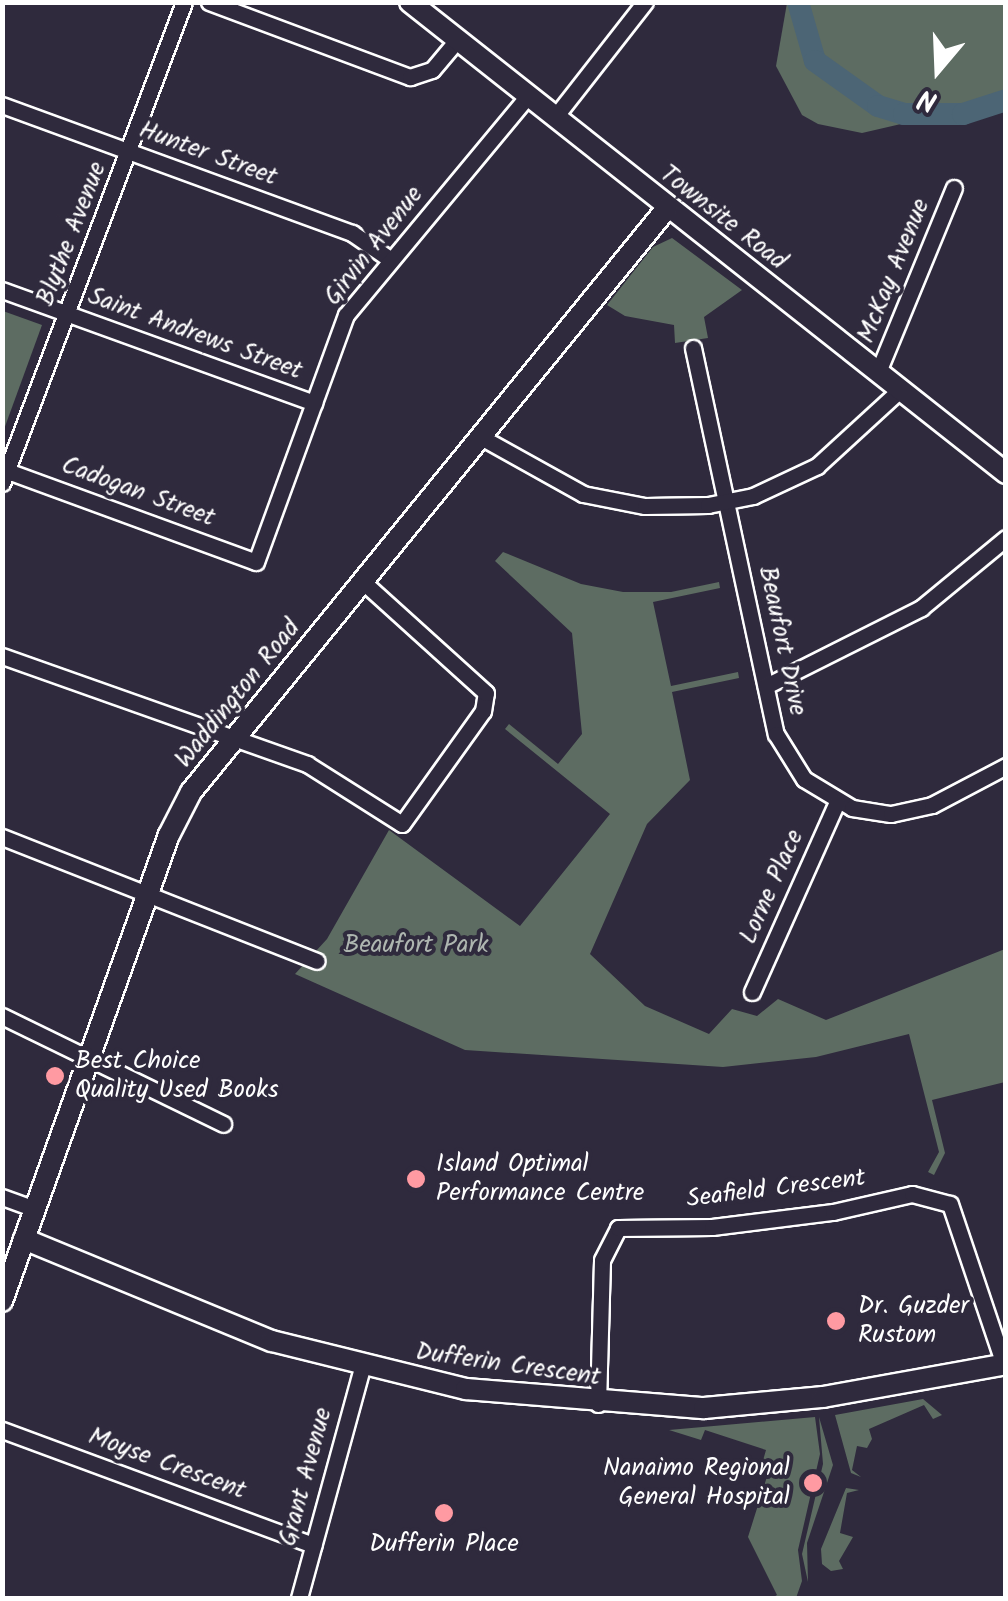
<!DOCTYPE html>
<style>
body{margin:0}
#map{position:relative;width:1008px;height:1601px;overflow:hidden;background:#2f2a3d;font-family:Kalam,sans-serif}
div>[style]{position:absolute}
.green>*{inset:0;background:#5d6c62}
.river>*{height:22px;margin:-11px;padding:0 11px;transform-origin:11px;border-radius:11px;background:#4c6575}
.roads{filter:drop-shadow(2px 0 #fff) drop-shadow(-2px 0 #fff) drop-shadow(0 2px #fff) drop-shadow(0 -2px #fff)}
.street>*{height:15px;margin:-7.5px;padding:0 7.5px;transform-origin:7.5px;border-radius:7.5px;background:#2f2a3d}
.secondary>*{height:20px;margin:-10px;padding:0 10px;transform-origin:10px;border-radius:10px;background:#2f2a3d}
.dots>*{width:28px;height:28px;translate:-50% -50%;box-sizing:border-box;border:5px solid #2f2a3d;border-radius:50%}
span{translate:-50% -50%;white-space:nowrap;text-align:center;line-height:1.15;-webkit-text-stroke:8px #2f2a3d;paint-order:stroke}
.street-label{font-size:25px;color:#fff}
.park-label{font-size:25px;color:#aeb6b0}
.poi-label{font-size:25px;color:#fff}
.left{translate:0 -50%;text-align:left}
.right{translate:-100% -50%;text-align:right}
.frame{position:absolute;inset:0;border:5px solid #fff;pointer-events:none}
.north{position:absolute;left:888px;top:20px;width:100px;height:100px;-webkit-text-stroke:8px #2f2a3d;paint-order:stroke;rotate:199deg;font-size:28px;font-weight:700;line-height:40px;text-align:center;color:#fff}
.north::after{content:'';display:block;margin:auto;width:35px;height:45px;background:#fff;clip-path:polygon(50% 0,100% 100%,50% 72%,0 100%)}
</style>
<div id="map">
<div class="green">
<div style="clip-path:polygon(787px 3px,1005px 3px,1005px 100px,862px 133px,818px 124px,802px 115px,776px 66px)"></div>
<div style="clip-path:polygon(672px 238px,742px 290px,704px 317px,708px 338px,675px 343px,674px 325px,625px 316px,607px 305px,653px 247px)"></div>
<div style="clip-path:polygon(3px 311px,42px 325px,3px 432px,2px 311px)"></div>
<div style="clip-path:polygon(503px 552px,581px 584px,623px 592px,671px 592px,719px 582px,720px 588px,653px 602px,671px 686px,738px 672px,739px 678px,672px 692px,690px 780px,647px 824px,590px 954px,645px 1006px,709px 1034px,732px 1009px,757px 1016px,778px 999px,826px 1020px,1005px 949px,1005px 1082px,932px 1100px,945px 1153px,934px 1175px,928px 1172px,939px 1152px,909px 1034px,816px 1057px,723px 1067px,465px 1050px,295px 974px,327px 939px,389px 830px,520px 926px,610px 814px,505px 729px,509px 724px,558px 764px,582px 734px,572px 633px,495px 561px)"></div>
<div style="clip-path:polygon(923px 1399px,942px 1415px,933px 1419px,924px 1405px,869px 1429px,872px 1439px,867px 1448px,857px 1446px,852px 1470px,861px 1477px,851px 1473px,835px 1415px)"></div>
<div style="clip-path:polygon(815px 1417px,820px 1454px,798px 1550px,802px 1581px,796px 1598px,772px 1598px,777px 1595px,748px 1537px,770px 1467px,762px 1464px,766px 1450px,705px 1430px,701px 1440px,669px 1430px)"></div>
<div style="clip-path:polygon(819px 1417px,833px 1465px,807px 1543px,808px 1582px,802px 1554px,823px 1464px)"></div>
<div style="clip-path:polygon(846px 1488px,859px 1490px,847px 1493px,840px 1533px,853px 1537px,839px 1561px,843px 1569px,831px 1571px,822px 1564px,821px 1549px)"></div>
</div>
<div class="river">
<div style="left:798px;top:2px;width:61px;rotate:73.9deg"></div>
<div style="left:815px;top:61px;width:77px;rotate:35.5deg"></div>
<div style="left:878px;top:106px;width:27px;rotate:17deg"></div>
<div style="left:904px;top:114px;width:59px"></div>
<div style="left:963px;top:114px;width:45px;rotate:-18deg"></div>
</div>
<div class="roads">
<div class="street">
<div style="left:209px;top:2px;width:215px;rotate:20.5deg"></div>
<div style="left:410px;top:77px;width:23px;rotate:-18deg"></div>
<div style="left:432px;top:70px;width:39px;rotate:-50deg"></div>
<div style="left:2px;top:105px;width:373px;rotate:20.1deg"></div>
<div style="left:352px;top:233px;width:47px;rotate:34.7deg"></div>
<div style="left:555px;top:117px;width:146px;rotate:-52deg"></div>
<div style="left:2px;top:290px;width:332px;rotate:19.9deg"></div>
<div style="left:693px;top:348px;width:395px;rotate:77.9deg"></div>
<div style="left:776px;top:734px;width:53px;rotate:58.1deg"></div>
<div style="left:804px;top:779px;width:56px;rotate:31.1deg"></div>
<div style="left:852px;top:808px;width:39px;rotate:9deg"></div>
<div style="left:891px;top:814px;width:42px;rotate:-12.4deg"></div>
<div style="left:932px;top:805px;width:84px;rotate:-27.8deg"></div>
<div style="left:878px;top:372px;width:199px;rotate:-67.6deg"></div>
<div style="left:479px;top:436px;width:119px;rotate:29.1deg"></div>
<div style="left:583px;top:494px;width:63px;rotate:11deg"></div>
<div style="left:645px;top:506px;width:63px;rotate:-0.9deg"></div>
<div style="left:708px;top:505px;width:46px;rotate:-11.3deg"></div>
<div style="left:753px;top:496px;width:71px;rotate:-25.1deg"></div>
<div style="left:817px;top:466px;width:113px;rotate:-42.5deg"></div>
<div style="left:2px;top:469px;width:270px;rotate:20.1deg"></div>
<div style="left:256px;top:562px;width:263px;rotate:-70deg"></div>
<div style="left:346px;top:315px;width:285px;rotate:-50.3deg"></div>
<div style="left:2px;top:483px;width:514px;rotate:-69.27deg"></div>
<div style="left:2px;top:656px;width:324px;rotate:19.5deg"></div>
<div style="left:307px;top:764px;width:112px;rotate:32.3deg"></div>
<div style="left:402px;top:824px;width:139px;rotate:-54.4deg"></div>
<div style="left:483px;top:711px;width:18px;rotate:-81deg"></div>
<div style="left:486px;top:693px;width:167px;rotate:-137.9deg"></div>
<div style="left:766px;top:686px;width:174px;rotate:-26.7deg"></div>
<div style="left:921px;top:608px;width:110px;rotate:-39.5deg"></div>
<div style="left:2px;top:837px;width:338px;rotate:21.5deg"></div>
<div style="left:752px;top:992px;width:208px;rotate:-65.9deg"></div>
<div style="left:2px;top:1016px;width:246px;rotate:26deg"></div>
<div style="left:2px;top:1197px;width:35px;rotate:20deg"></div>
<div style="left:598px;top:1404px;width:144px;rotate:-88.4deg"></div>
<div style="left:602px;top:1260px;width:36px;rotate:-63deg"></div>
<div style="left:618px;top:1228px;width:94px;rotate:-0.6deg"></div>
<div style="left:712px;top:1227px;width:122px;rotate:-7.1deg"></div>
<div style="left:833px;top:1212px;width:81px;rotate:-12.8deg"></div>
<div style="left:912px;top:1194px;width:39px;rotate:15deg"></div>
<div style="left:950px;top:1204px;width:169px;rotate:71.4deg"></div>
<div style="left:2px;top:1430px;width:332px;rotate:20.3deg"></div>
<div style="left:299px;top:1598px;width:238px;rotate:-74.7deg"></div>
</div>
<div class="secondary">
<div style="left:410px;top:2px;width:760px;rotate:38.32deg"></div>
<div style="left:24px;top:1239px;width:268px;rotate:22.4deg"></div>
<div style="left:272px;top:1341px;width:200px;rotate:13.9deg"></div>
<div style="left:466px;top:1389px;width:239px;rotate:4.6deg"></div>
<div style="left:704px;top:1408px;width:120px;rotate:-5.3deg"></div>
<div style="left:823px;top:1397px;width:186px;rotate:-10.2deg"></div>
<div style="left:2px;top:1301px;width:495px;rotate:-70.3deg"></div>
<div style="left:169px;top:835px;width:48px;rotate:-62.9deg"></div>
<div style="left:191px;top:792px;width:755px;rotate:-50.81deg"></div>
</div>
</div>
<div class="dots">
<div style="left:55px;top:1076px;background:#ff9aa2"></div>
<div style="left:416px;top:1179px;background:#ff9aa2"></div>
<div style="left:836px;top:1321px;background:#ff9aa2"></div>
<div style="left:813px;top:1483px;background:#ff9aa2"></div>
<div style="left:444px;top:1513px;background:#ff9aa2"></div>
</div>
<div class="street-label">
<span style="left:208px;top:154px;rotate:20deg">Hunter Street</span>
<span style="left:723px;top:218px;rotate:38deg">Townsite Road</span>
<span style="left:72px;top:234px;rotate:-69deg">Blythe Avenue</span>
<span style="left:374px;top:246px;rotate:-52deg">Girvin Avenue</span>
<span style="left:894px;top:271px;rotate:-68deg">McKay Avenue</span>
<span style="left:195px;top:334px;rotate:20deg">Saint Andrews Street</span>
<span style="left:138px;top:492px;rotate:20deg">Cadogan Street</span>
<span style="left:782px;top:641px;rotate:78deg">Beaufort Drive</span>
<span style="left:238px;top:694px;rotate:-51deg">Waddington Road</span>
<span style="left:772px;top:887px;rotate:-66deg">Lorne Place</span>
<span style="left:776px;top:1189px;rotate:-7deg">Seafield Crescent</span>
<span style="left:508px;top:1365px;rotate:8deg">Dufferin Crescent</span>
<span style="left:167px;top:1464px;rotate:20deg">Moyse Crescent</span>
<span style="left:306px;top:1477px;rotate:-75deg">Grant Avenue</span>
</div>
<div class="park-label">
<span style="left:416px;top:945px">Beaufort Park</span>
</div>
<div class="poi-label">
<span class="left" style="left:75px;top:1076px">Best Choice<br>Quality Used Books</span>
<span class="left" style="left:436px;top:1179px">Island Optimal<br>Performance Centre</span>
<span class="left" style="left:858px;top:1321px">Dr. Guzder<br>Rustom</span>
<span class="right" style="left:790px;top:1483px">Nanaimo Regional<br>General Hospital</span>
<span style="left:444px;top:1544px">Dufferin Place</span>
</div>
<div class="frame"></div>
<div class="north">N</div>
</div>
